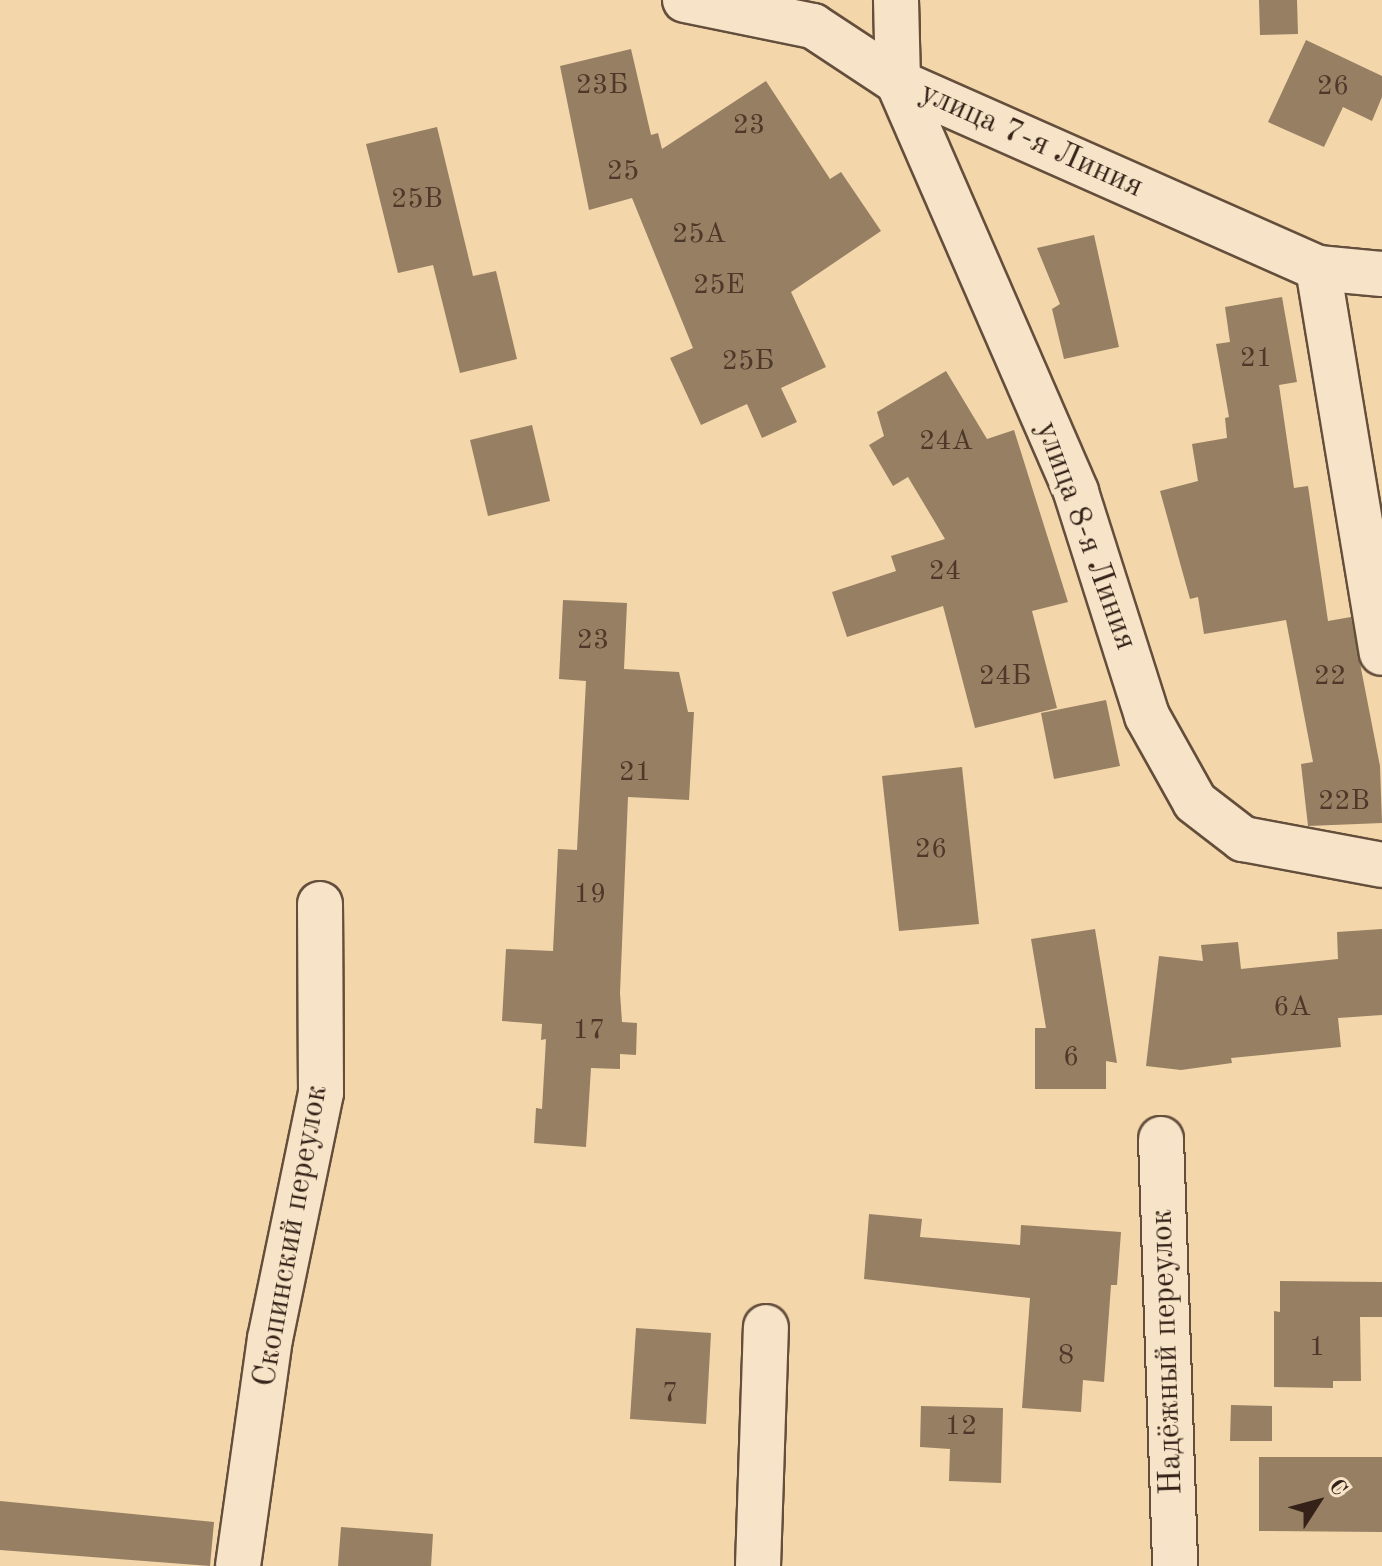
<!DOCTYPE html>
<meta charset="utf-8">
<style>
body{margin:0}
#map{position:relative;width:1382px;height:1566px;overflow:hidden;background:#f3d6aa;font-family:"Old Standard TT",serif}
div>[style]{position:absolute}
.building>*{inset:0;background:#977f63}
.roads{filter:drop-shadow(2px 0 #644e3c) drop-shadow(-2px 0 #644e3c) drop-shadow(0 2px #644e3c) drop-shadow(0 -2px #644e3c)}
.minor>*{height:44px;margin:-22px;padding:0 22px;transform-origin:22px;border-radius:22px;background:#f7e4c8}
span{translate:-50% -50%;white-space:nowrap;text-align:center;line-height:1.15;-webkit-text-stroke:8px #f7e4c8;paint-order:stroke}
.number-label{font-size:28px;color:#4d382a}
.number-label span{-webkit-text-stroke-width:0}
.street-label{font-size:32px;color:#342117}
.north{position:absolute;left:1278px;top:1462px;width:80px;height:80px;-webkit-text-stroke:6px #f7e4c8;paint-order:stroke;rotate:54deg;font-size:22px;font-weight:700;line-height:32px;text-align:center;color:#342117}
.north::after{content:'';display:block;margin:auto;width:28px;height:36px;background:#342117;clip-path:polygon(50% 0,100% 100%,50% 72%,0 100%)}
</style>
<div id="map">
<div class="building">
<div style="clip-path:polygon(1259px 0,1297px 0,1298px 34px,1260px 35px)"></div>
<div style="clip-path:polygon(1306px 40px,1382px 76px,1382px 97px,1372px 121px,1343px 107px,1324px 147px,1268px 122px)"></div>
<div style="clip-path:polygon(631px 49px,651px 135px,658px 133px,662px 149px,766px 81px,830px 179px,841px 172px,881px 231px,791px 292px,826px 367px,781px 388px,797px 422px,762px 438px,747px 404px,701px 425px,670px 358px,693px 348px,632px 198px,589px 210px,560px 66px)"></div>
<div style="clip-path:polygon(437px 127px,473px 276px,496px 271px,517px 359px,460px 373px,433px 265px,398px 273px,366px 144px)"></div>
<div style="clip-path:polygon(1094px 235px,1119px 347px,1064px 359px,1052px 309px,1060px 304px,1037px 248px)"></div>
<div style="clip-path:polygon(1282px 297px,1297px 382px,1279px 385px,1294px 488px,1308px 486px,1328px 621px,1351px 617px,1380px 766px,1382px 823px,1308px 826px,1301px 764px,1313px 762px,1286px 620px,1204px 634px,1198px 597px,1190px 599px,1160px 491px,1198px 481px,1192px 444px,1227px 438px,1225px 418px,1229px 417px,1216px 344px,1230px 342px,1225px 307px)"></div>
<div style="clip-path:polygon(946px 371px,987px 439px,1014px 430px,1068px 602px,1032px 611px,1057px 708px,975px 728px,943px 606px,847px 637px,832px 592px,896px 571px,891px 556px,945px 539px,908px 477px,893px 486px,869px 445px,884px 436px,877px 412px)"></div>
<div style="clip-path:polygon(532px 425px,550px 501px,488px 516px,470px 440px)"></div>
<div style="clip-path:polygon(563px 600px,627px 603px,624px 669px,679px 672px,688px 712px,694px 712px,689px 800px,628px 797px,620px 993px,622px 1022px,637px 1023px,636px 1055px,620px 1054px,620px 1069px,591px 1068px,586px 1147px,534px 1143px,536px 1108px,542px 1109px,546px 1039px,541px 1040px,542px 1024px,502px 1021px,506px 949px,553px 951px,558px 849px,577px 850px,586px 681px,559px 679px)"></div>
<div style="clip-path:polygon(1106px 700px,1120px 766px,1054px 779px,1041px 713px)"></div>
<div style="clip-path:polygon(962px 767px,979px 924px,899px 931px,882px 776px)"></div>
<div style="clip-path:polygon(1095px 929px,1117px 1063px,1106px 1061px,1106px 1089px,1035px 1089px,1035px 1028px,1046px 1028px,1031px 939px)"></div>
<div style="clip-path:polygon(1382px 929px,1382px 1015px,1338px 1018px,1341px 1047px,1231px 1058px,1232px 1063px,1181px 1070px,1146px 1066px,1159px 956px,1203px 961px,1201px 945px,1238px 942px,1241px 969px,1338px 959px,1337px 932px)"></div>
<div style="clip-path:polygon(869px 1214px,922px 1219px,920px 1237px,1020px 1245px,1021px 1225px,1121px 1232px,1117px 1285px,1111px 1285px,1104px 1382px,1083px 1380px,1081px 1412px,1022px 1408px,1030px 1298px,864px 1279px)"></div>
<div style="clip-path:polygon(1280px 1281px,1382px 1282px,1382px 1317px,1360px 1317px,1361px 1381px,1333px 1381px,1333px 1388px,1274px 1387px,1274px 1311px,1280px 1312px)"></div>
<div style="clip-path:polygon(636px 1328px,711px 1333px,706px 1424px,630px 1419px)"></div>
<div style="clip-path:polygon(1231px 1405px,1272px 1406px,1272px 1441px,1230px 1441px)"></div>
<div style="clip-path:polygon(921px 1406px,1003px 1408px,1001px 1483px,949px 1481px,950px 1449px,920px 1447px)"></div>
<div style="clip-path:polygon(1259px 1457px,1382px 1457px,1382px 1532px,1259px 1531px)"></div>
<div style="clip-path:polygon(0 1501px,214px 1522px,210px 1566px,0 1550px)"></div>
<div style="clip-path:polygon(341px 1527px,433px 1534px,431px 1566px,338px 1566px)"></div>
</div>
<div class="roads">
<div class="minor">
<div style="left:685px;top:0;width:131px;rotate:11.5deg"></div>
<div style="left:813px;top:26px;width:102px;rotate:33.4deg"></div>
<div style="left:898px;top:82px;width:459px;rotate:23.9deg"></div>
<div style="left:1318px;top:268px;width:64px;rotate:5.4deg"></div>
<div style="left:896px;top:0;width:82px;rotate:88.6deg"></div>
<div style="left:898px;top:82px;width:447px;rotate:66.5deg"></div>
<div style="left:1076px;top:492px;width:235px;rotate:72.4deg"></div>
<div style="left:1147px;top:716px;width:98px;rotate:60.8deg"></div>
<div style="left:1195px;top:802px;width:61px;rotate:37.6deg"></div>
<div style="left:1243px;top:839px;width:141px;rotate:10.6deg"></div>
<div style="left:1318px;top:268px;width:390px;rotate:80.6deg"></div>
<div style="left:1161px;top:1139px;width:427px;rotate:88.1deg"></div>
<div style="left:238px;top:1566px;width:229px;rotate:-82deg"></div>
<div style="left:270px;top:1339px;width:251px;rotate:-78.3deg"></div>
<div style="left:321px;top:1093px;width:189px;rotate:-90.3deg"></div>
<div style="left:758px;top:1566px;width:239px;rotate:-88.1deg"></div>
</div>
</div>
<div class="number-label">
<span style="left:602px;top:86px">23Б</span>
<span style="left:1333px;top:87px">26</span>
<span style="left:749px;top:126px">23</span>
<span style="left:623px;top:172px">25</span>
<span style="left:417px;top:200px">25В</span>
<span style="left:699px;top:235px">25А</span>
<span style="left:719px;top:286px">25Е</span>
<span style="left:1256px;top:359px">21</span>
<span style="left:748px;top:362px">25Б</span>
<span style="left:946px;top:442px">24А</span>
<span style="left:945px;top:572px">24</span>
<span style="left:593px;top:641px">23</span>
<span style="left:1005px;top:677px">24Б</span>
<span style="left:1330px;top:677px">22</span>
<span style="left:635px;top:773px">21</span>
<span style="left:1344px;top:802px">22В</span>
<span style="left:931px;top:850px">26</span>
<span style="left:590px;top:895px">19</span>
<span style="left:1292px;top:1008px">6А</span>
<span style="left:589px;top:1031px">17</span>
<span style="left:1071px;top:1058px">6</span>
<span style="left:1317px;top:1348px">1</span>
<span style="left:1066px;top:1356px">8</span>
<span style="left:670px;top:1394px">7</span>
<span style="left:961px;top:1427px">12</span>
</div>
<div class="street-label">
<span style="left:1031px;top:141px;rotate:24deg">улица 7-я Линия</span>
<span style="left:1085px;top:536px;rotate:70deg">улица 8-я Линия</span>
<span style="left:292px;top:1236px;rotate:-80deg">Скопинский переулок</span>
<span style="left:1168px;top:1352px;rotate:-92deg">Надёжный переулок</span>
</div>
<div class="north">С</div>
</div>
